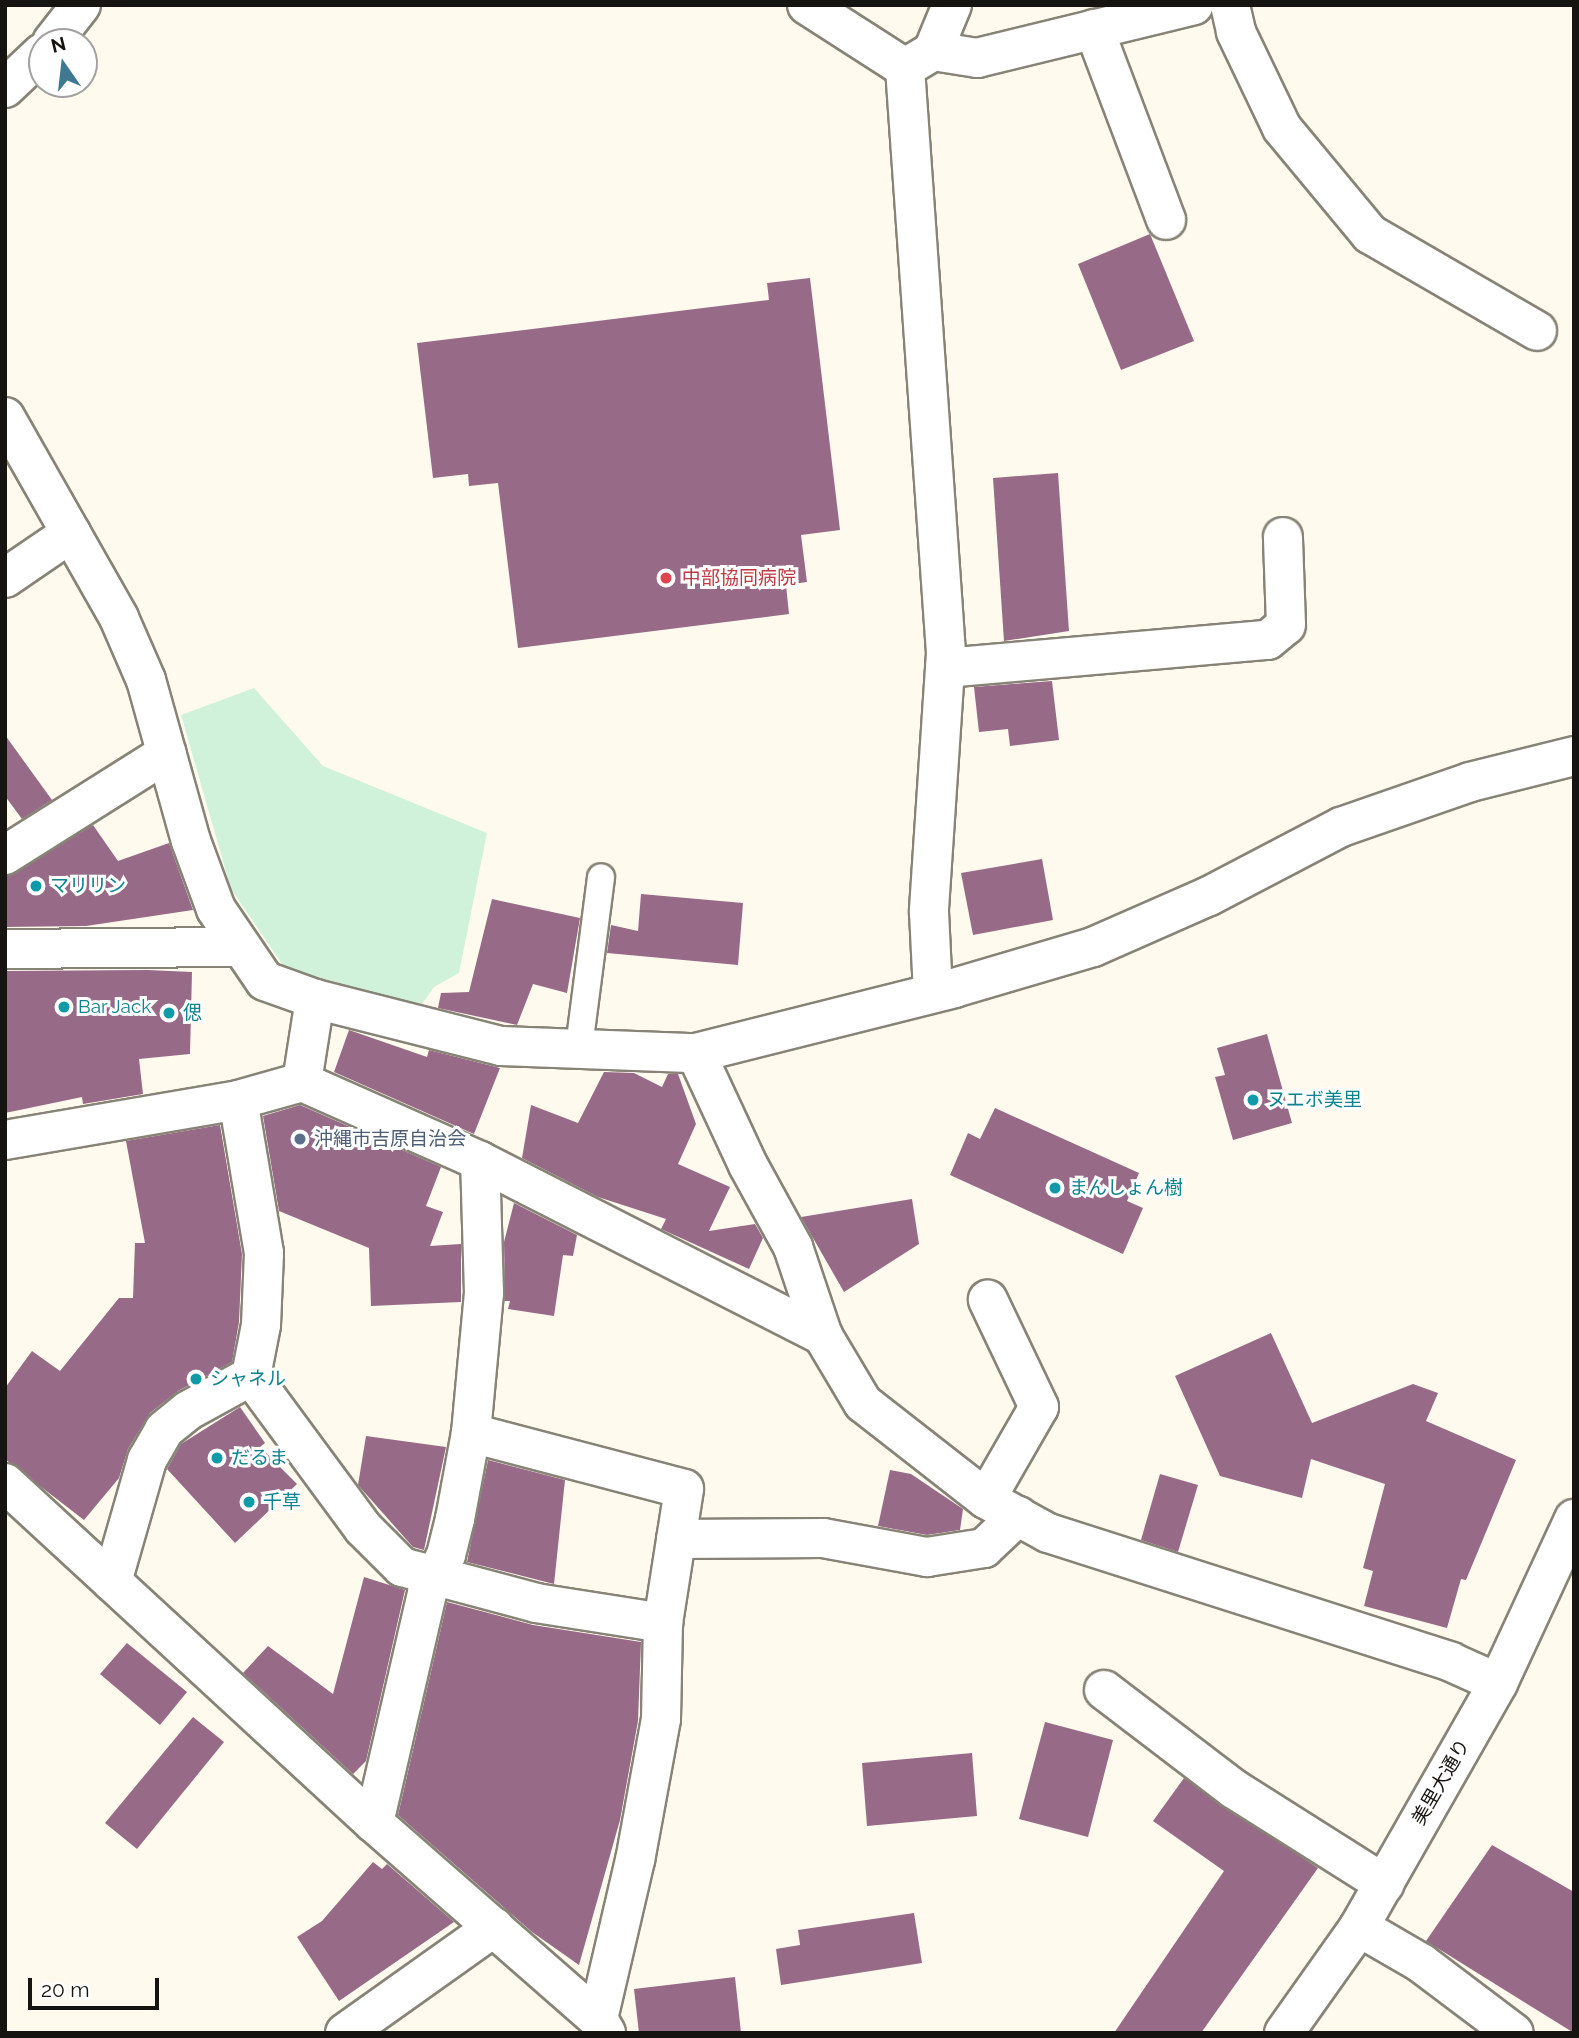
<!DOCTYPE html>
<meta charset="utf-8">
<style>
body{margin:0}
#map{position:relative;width:1579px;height:2038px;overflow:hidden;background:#fffaed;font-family:Raleway,"Noto Sans JP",sans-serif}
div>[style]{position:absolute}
.green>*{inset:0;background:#d0f2db}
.building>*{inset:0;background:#976b87}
.roads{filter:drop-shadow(2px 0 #878377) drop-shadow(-2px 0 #878377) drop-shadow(0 2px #878377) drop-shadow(0 -2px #878377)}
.service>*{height:26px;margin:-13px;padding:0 13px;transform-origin:13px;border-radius:13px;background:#fff}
.minor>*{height:38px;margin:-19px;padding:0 19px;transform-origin:19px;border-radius:19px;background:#fff}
.primary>*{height:38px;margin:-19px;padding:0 19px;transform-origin:19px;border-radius:19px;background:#fff}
.dots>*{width:19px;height:19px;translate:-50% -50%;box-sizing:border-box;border:4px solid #fff;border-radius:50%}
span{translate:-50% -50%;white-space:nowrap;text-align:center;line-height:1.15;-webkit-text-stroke:6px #fff;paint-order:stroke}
.health-label{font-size:19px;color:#be3a42}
.left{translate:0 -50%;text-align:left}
.culture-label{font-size:19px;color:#0d838f}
.service-label{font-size:19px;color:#4e5e75}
.street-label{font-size:19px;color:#161410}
.frame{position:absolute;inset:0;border:7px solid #161410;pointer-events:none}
.north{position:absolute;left:28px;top:28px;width:70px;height:70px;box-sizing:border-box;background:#fff;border:2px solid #a2a19f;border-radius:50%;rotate:346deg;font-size:19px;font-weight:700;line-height:28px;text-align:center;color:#161410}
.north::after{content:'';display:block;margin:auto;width:24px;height:32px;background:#3e7991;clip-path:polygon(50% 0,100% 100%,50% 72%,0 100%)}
.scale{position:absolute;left:28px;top:1978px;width:131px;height:32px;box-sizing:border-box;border:4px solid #161410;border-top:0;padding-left:9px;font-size:21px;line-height:24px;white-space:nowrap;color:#161410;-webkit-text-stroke:5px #fff;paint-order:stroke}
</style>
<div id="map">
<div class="green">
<div style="clip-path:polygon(254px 688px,323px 766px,487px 833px,459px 973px,434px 987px,420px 1007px,285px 968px,231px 889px,181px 715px)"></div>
</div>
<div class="building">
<div style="clip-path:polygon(1150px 234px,1194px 341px,1121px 370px,1078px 264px)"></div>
<div style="clip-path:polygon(810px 278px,840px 530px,801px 535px,807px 582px,786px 585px,789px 614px,518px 648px,498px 483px,469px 486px,468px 474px,433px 478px,417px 343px,769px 300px,767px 283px)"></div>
<div style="clip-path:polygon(1058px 473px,1069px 631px,1004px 641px,993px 478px)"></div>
<div style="clip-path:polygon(1052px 681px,1059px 740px,1010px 746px,1008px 729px,979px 732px,974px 687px)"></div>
<div style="clip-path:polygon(5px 735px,52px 800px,22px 819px,5px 796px)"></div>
<div style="clip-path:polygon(93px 825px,118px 861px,169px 843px,193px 910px,86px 926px,5px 927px,5px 877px)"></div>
<div style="clip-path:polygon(1042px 859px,1053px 920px,973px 935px,961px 873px)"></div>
<div style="clip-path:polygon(641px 894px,743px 903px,738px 965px,607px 953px,611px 925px,638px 931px)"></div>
<div style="clip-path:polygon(492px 899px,580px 918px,567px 993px,533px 984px,517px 1025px,438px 1008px,441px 993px,469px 992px)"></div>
<div style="clip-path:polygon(148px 970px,192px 972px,190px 1054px,139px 1059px,143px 1094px,83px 1104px,82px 1097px,5px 1113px,5px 971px)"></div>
<div style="clip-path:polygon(349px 1030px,427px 1057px,429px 1050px,500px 1068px,474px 1134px,334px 1072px)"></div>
<div style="clip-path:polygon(1267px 1034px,1292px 1123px,1233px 1140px,1215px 1077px,1225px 1075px,1217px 1048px)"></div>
<div style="clip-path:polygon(604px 1072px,634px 1073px,662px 1087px,668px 1074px,678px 1074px,696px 1124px,678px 1164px,730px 1187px,709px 1231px,755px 1224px,763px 1238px,749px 1269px,661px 1229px,666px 1219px,598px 1197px,522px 1158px,531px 1105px,578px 1123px)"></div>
<div style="clip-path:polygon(300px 1105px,441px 1167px,426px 1206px,443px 1212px,430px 1246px,461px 1244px,461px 1302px,371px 1306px,369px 1248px,279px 1211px,263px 1116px)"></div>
<div style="clip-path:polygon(995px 1108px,1139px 1173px,1127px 1201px,1143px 1208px,1123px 1254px,950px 1175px,968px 1133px,980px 1139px)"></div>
<div style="clip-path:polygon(220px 1125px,242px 1254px,239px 1322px,232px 1362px,178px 1391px,150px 1413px,128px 1449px,119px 1478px,84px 1520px,5px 1459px,5px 1388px,32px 1351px,60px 1371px,119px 1298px,133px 1298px,135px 1243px,145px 1243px,126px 1141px)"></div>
<div style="clip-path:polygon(912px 1199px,919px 1244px,844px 1292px,801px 1217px)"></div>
<div style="clip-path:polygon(514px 1203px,577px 1235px,573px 1256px,563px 1255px,554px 1316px,508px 1309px,510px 1301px,505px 1301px,504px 1242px)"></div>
<div style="clip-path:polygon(1271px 1333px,1312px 1423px,1413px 1384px,1438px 1393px,1426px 1421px,1516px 1460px,1466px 1580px,1461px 1579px,1447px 1628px,1364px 1606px,1373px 1571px,1363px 1568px,1385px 1484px,1311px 1459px,1302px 1498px,1220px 1476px,1175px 1376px)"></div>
<div style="clip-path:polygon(240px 1407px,265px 1443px,260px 1447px,297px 1484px,235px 1543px,167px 1469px,181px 1444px)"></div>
<div style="clip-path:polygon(366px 1436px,446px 1447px,424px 1550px,413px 1547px,358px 1485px)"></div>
<div style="clip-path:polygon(488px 1460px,565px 1480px,554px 1584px,467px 1562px)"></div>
<div style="clip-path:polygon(890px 1470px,911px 1474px,963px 1509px,960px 1530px,927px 1535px,878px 1526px)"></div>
<div style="clip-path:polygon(1160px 1474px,1198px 1485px,1178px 1552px,1141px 1540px)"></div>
<div style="clip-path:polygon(364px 1577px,405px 1590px,366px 1761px,353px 1774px,243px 1673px,268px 1646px,333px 1694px)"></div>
<div style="clip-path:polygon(447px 1602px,533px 1625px,641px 1642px,638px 1721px,620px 1820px,579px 1965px,532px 1932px,398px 1815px)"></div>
<div style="clip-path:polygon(127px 1643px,187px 1692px,160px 1725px,100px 1674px)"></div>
<div style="clip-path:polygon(193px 1717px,224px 1742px,137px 1849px,105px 1823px)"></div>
<div style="clip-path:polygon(1045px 1722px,1113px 1740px,1088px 1837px,1019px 1819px)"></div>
<div style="clip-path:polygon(972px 1753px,977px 1816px,867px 1826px,862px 1763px)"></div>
<div style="clip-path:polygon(1184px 1778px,1318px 1868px,1201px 2033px,1114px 2033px,1224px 1871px,1153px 1821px)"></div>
<div style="clip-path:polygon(1492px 1845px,1574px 1892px,1574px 2033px,1426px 1941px)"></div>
<div style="clip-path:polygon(373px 1862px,382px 1869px,387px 1864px,454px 1922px,339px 2001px,297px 1937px,322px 1921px)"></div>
<div style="clip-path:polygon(914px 1913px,922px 1963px,781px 1985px,776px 1949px,800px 1945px,798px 1930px)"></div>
<div style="clip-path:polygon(735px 1977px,741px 2033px,639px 2033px,634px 1989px)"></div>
</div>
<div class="roads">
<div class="service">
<div style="left:579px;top:1047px;width:171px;rotate:-82.6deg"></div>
</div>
<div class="minor">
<div style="left:807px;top:5px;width:117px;rotate:32.7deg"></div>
<div style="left:905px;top:68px;width:33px;rotate:-31deg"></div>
<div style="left:933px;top:51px;width:45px;rotate:9deg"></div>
<div style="left:977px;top:58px;width:223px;rotate:-13.7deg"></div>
<div style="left:1230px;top:5px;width:28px;rotate:77deg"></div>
<div style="left:1236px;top:32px;width:106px;rotate:64.4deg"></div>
<div style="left:1282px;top:128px;width:138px;rotate:50.3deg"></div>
<div style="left:1370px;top:234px;width:193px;rotate:30.1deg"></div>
<div style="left:1094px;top:29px;width:204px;rotate:69.3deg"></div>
<div style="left:52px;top:42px;width:47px;rotate:-51.9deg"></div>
<div style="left:933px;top:51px;width:50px;rotate:-67.6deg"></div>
<div style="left:905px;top:68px;width:586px;rotate:85.99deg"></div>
<div style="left:946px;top:653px;width:260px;rotate:93.8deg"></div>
<div style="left:929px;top:912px;width:81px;rotate:87.2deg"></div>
<div style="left:5px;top:88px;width:51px;rotate:-43.4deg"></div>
<div style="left:5px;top:417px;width:231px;rotate:60.4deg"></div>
<div style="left:119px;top:618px;width:68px;rotate:66.5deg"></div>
<div style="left:146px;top:680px;width:167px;rotate:74.4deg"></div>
<div style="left:191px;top:841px;width:72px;rotate:69.8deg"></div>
<div style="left:216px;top:909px;width:87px;rotate:55.8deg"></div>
<div style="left:265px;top:981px;width:53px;rotate:19.8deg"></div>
<div style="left:315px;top:999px;width:192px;rotate:14.2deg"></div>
<div style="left:501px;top:1046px;width:195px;rotate:2.1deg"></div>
<div style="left:696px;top:1053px;width:266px;rotate:-14.1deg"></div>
<div style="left:954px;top:988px;width:145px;rotate:-16.4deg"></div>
<div style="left:1093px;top:947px;width:127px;rotate:-23.7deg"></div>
<div style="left:1209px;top:896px;width:149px;rotate:-27.6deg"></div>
<div style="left:1341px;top:827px;width:137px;rotate:-19.2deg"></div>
<div style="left:1470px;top:782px;width:107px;rotate:-14deg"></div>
<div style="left:5px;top:578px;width:80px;rotate:-34.3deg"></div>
<div style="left:945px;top:668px;width:324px;rotate:-5deg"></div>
<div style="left:1268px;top:640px;width:23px;rotate:-40deg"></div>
<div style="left:1286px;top:625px;width:88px;rotate:-92deg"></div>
<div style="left:5px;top:855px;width:191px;rotate:-32.2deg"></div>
<div style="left:5px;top:949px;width:236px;rotate:-0.5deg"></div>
<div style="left:696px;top:1053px;width:123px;rotate:65.1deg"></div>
<div style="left:748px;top:1165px;width:94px;rotate:61.2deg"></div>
<div style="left:793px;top:1247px;width:94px;rotate:71.4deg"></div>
<div style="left:823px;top:1336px;width:78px;rotate:59.2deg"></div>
<div style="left:863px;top:1403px;width:156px;rotate:38deg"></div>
<div style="left:986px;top:1499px;width:71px;rotate:28.7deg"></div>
<div style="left:1048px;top:1533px;width:423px;rotate:17.7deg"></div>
<div style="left:1451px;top:1662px;width:51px;rotate:24.1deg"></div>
<div style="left:302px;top:1082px;width:84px;rotate:-81.1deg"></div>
<div style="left:5px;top:1140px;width:236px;rotate:-9.7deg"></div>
<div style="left:238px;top:1100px;width:66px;rotate:-15.7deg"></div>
<div style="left:302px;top:1082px;width:195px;rotate:23.9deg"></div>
<div style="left:480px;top:1161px;width:385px;rotate:27deg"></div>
<div style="left:251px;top:1376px;width:189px;rotate:53.6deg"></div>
<div style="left:363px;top:1528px;width:55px;rotate:45deg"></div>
<div style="left:402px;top:1567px;width:139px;rotate:15deg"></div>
<div style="left:536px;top:1603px;width:129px;rotate:8.9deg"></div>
<div style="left:471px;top:1433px;width:220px;rotate:14.7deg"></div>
<div style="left:684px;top:1489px;width:136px;rotate:98.9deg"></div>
<div style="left:663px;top:1623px;width:96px;rotate:91.2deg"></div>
<div style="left:661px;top:1719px;width:143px;rotate:100.4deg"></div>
<div style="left:635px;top:1860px;width:163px;rotate:103.1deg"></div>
<div style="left:5px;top:1483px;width:502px;rotate:42.66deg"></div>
<div style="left:374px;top:1823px;width:298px;rotate:41.2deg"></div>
<div style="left:598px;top:2019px;width:16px;rotate:60deg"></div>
<div style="left:986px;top:1499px;width:106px;rotate:-60.1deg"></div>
<div style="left:1039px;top:1407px;width:119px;rotate:-115.5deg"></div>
<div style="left:676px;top:1539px;width:147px;rotate:-0.4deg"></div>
<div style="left:823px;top:1538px;width:106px;rotate:10.4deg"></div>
<div style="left:927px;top:1557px;width:58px;rotate:-9deg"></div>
<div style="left:984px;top:1548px;width:47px;rotate:-43.3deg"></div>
<div style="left:112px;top:1582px;width:127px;rotate:-74deg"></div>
<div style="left:147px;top:1460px;width:34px;rotate:-60deg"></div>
<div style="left:164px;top:1430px;width:32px;rotate:-39deg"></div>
<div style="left:189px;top:1410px;width:71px;rotate:-28.7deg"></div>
<div style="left:251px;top:1376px;width:52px;rotate:-78.9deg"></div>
<div style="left:261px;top:1325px;width:72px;rotate:-87.6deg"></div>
<div style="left:264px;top:1253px;width:155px;rotate:-99.6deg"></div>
<div style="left:1104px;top:1690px;width:163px;rotate:37.3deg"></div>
<div style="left:1234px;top:1789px;width:178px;rotate:32.3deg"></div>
<div style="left:374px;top:1823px;width:236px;rotate:-77deg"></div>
<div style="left:427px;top:1593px;width:42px;rotate:-63.4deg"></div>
<div style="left:446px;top:1555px;width:37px;rotate:-76deg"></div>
<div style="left:455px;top:1519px;width:87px;rotate:-79.5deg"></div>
<div style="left:471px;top:1433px;width:141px;rotate:-84.7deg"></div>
<div style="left:484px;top:1293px;width:132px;rotate:-91.7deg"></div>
<div style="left:1359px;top:1927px;width:72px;rotate:30.1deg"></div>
<div style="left:1421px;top:1963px;width:116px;rotate:37deg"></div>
<div style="left:345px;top:2033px;width:183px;rotate:-35.4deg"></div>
</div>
<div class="primary">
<div style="left:1284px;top:2033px;width:130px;rotate:-54.7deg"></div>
<div style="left:1359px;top:1927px;width:281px;rotate:-60.3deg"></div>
<div style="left:1498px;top:1683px;width:181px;rotate:-65.1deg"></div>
</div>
</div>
<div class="dots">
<div style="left:666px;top:578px;background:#e0444e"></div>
<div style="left:36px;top:886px;background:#0f9aa8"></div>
<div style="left:64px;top:1007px;background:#0f9aa8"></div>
<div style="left:169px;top:1013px;background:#0f9aa8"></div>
<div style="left:1253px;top:1100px;background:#0f9aa8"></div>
<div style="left:300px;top:1139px;background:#5c6f8a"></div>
<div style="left:1055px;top:1188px;background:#0f9aa8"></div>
<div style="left:196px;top:1379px;background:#0f9aa8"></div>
<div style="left:217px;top:1458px;background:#0f9aa8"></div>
<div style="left:249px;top:1502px;background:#0f9aa8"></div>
</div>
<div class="health-label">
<span class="left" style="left:682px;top:578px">中部協同病院</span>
</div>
<div class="culture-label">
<span class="left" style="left:50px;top:886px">マリリン</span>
<span class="left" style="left:78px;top:1007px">Bar Jack</span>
<span class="left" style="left:183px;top:1013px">偲</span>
<span class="left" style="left:1267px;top:1100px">ヌエボ美里</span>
<span class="left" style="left:1069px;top:1188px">まんしょん樹</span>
<span class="left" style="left:210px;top:1379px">シャネル</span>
<span class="left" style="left:231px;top:1458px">だるま</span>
<span class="left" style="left:263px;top:1502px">千草</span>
</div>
<div class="service-label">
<span class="left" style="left:314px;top:1139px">沖縄市吉原自治会</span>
</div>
<div class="street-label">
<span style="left:1441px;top:1782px;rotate:-60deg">美里大通り</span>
</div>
<div class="frame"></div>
<div class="north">N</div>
<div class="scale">20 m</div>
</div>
